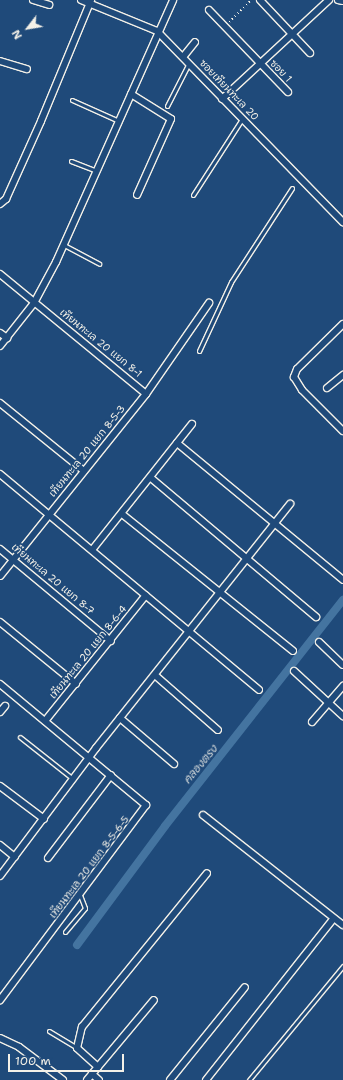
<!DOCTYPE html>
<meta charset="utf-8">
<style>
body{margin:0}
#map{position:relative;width:343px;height:1080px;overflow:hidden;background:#1f4a7a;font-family:"Shantell Sans","Playpen Sans Thai",sans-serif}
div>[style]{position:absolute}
.canal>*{height:8px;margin:-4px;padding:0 4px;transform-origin:4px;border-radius:4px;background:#4474a0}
.path>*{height:1.5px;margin-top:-0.75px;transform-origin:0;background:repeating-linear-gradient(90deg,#f4f1e8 0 1px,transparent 0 4px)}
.roads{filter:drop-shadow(1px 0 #f4f1e8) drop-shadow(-1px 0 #f4f1e8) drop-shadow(0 1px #f4f1e8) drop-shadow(0 -1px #f4f1e8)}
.service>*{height:3px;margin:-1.5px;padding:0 1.5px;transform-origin:1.5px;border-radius:1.5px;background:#1f4a7a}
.minor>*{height:6px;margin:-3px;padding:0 3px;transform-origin:3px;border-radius:3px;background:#1f4a7a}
span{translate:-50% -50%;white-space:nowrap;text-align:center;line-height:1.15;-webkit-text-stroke:3.5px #1f4a7a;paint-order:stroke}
.street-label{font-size:10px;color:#f4f1e8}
.water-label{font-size:11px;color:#dadedd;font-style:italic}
.north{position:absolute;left:8px;top:8px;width:40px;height:40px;-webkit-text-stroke:3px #1f4a7a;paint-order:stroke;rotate:239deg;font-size:11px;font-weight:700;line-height:16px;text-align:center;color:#f4f1e8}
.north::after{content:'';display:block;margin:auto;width:14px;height:18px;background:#f4f1e8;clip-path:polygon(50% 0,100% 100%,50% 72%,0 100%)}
.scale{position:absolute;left:8px;top:1054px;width:116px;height:18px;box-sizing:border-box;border:2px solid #f4f1e8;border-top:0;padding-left:5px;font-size:12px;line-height:14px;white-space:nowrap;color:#f4f1e8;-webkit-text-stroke:3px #1f4a7a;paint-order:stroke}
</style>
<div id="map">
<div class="canal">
<div style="left:77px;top:945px;width:148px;rotate:-53.5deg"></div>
<div style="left:165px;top:826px;width:288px;rotate:-51.8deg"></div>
</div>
<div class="path">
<div style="left:229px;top:22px;width:31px;rotate:-45deg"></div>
</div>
<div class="roads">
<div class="service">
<div style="left:72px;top:100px;width:51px;rotate:24.1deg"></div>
<div style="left:167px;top:106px;width:48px;rotate:-62.9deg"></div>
<div style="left:71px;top:161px;width:28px;rotate:21deg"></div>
<div style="left:193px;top:195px;width:90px;rotate:-57.2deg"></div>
<div style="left:64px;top:245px;width:40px;rotate:28deg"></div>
<div style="left:199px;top:351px;width:76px;rotate:-65.1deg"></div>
<div style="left:231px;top:282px;width:112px;rotate:-57deg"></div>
<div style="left:20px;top:737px;width:68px;rotate:38.4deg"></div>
<div style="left:65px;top:932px;width:31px;rotate:-50deg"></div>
<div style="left:85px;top:908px;width:14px;rotate:-111deg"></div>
<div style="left:49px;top:1031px;width:33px;rotate:31deg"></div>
<div style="left:249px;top:1080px;width:148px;rotate:-50.5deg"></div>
</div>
<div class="minor">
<div style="left:33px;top:0;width:17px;rotate:17deg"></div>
<div style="left:81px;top:0;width:82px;rotate:22.2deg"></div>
<div style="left:157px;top:31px;width:267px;rotate:45.8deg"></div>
<div style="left:260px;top:0;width:73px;rotate:46.7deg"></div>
<div style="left:338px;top:0;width:5px;rotate:11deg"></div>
<div style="left:209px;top:10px;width:114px;rotate:46.1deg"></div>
<div style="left:183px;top:57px;width:19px;rotate:-51deg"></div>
<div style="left:0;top:61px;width:28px;rotate:17deg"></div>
<div style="left:131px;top:94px;width:47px;rotate:32deg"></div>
<div style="left:171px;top:119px;width:83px;rotate:114.1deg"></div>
<div style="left:222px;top:99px;width:146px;rotate:-42.8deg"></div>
<div style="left:0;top:204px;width:8px;rotate:-40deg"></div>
<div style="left:6px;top:199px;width:85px;rotate:-65.8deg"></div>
<div style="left:41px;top:121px;width:131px;rotate:-67.5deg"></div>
<div style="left:0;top:274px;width:189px;rotate:39.4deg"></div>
<div style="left:146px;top:394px;width:233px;rotate:128.7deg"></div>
<div style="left:343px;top:324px;width:64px;rotate:135.6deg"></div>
<div style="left:297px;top:369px;width:9px;rotate:111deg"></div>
<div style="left:294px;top:377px;width:15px;rotate:58deg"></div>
<div style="left:302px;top:390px;width:58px;rotate:45deg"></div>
<div style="left:0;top:333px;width:9px;rotate:36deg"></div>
<div style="left:0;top:346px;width:55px;rotate:-51.7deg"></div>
<div style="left:34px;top:303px;width:47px;rotate:-61.8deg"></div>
<div style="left:56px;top:262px;width:287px;rotate:-65.9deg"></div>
<div style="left:327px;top:388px;width:21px;rotate:-39deg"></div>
<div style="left:146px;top:394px;width:111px;rotate:-55.3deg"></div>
<div style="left:0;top:403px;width:108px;rotate:39deg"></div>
<div style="left:177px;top:443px;width:215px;rotate:39.5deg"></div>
<div style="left:0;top:474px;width:337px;rotate:39.8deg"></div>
<div style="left:151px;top:478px;width:216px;rotate:40.1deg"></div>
<div style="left:122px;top:514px;width:219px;rotate:38.7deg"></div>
<div style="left:0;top:549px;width:144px;rotate:39.7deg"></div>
<div style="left:92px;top:550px;width:161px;rotate:-51.6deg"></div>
<div style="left:0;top:622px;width:98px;rotate:39.2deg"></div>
<div style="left:319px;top:642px;width:33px;rotate:44deg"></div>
<div style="left:294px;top:671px;width:67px;rotate:42.6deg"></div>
<div style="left:156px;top:676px;width:82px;rotate:41.1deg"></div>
<div style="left:0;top:684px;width:190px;rotate:39.7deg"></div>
<div style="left:146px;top:805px;width:244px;rotate:126.8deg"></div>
<div style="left:0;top:712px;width:8px;rotate:-50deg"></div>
<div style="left:120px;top:718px;width:71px;rotate:40.4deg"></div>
<div style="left:45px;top:721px;width:161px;rotate:-51.3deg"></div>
<div style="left:312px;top:722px;width:48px;rotate:-49.3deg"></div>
<div style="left:0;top:786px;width:55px;rotate:36.9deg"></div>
<div style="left:203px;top:815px;width:178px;rotate:38.2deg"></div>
<div style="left:0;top:845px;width:19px;rotate:39deg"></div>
<div style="left:48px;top:858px;width:104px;rotate:-52.8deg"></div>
<div style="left:0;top:876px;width:160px;rotate:-53.1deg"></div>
<div style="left:96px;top:748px;width:312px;rotate:-51.5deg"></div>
<div style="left:0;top:1038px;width:21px;rotate:25deg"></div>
<div style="left:19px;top:1047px;width:55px;rotate:36.9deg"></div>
<div style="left:98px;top:1067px;width:28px;rotate:-138deg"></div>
<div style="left:77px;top:1048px;width:22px;rotate:-77deg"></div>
<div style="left:82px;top:1027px;width:198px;rotate:-50.9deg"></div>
<div style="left:92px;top:1074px;width:9px;rotate:41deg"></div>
<div style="left:87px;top:1080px;width:104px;rotate:-50.1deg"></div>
<div style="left:170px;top:1080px;width:119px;rotate:-51.1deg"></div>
<div style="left:206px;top:1080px;width:206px;rotate:-51.7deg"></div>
</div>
</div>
<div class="street-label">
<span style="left:281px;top:71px;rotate:46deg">ซอย 1</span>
<span style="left:229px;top:90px;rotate:46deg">ซอยเทียนทะเล 20</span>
<span style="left:101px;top:343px;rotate:39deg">เทียนทะเล 20 แยก 8-1</span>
<span style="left:87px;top:451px;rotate:-51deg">เทียนทะเล 20 แยก 8-5-3</span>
<span style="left:53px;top:579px;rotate:40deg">เทียนทะเล 20 แยก 8-7</span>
<span style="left:88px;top:652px;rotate:-51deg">เทียนทะเล 20 แยก 8-6-4</span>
<span style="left:89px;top:867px;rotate:-53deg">เทียนทะเล 20 แยก 8-5-6-5</span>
</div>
<div class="water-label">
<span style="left:201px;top:765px;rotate:-50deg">คลองตรง</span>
</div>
<div class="north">N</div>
<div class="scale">100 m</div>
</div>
